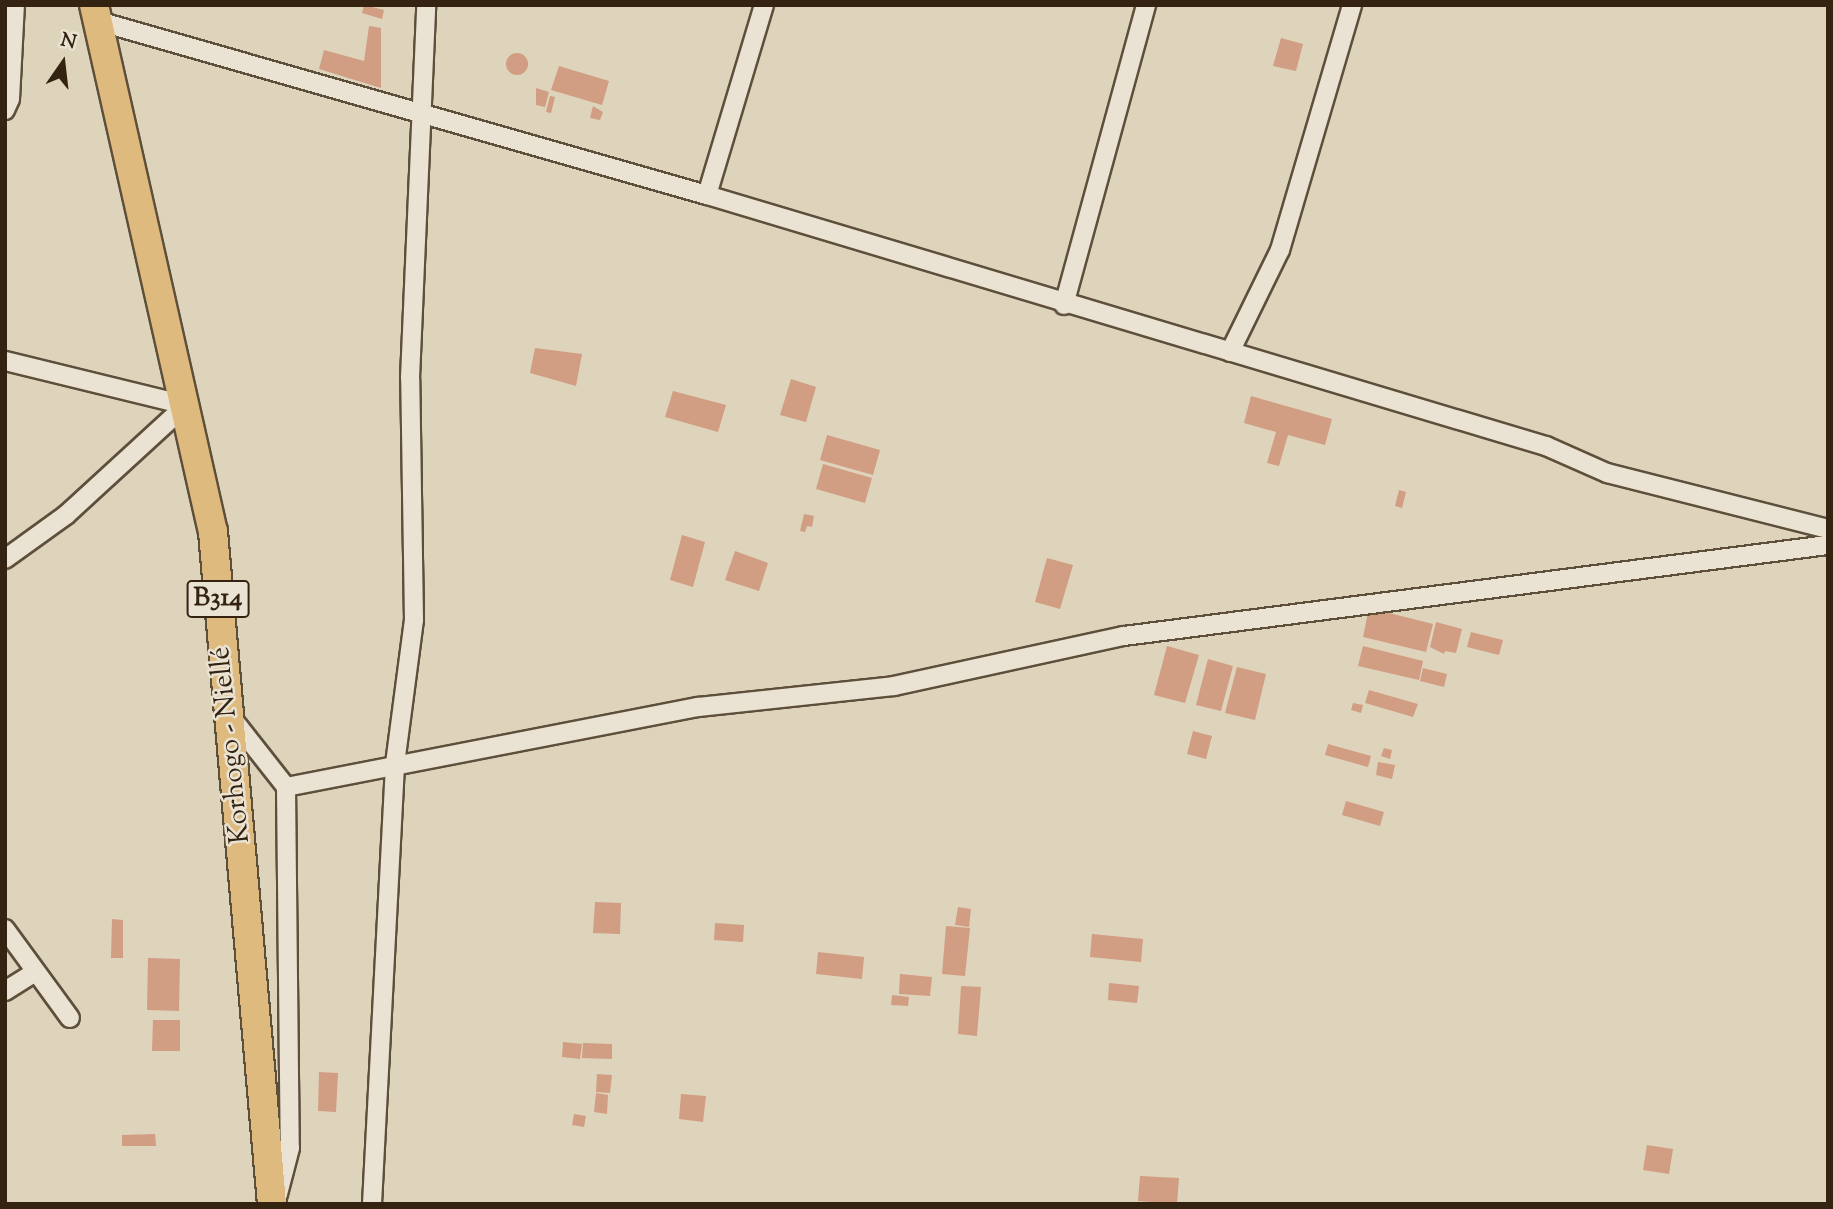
<!DOCTYPE html>
<meta charset="utf-8">
<style>
body{margin:0}
#map{position:relative;width:1833px;height:1209px;overflow:hidden;background:#ded4bb;font-family:"Sorts Mill Goudy",serif}
div>[style]{position:absolute}
.building>*{inset:0;background:#d19d83}
.round{border-radius:50%}
.roads{filter:drop-shadow(2px 0 #5e4f3b) drop-shadow(-2px 0 #5e4f3b) drop-shadow(0 2px #5e4f3b) drop-shadow(0 -2px #5e4f3b)}
.minor>*{height:18px;margin:-9px;padding:0 9px;transform-origin:9px;border-radius:9px;background:#eae3d3}
.primary>*{height:28px;margin:-14px;padding:0 14px;transform-origin:14px;border-radius:14px;background:#dfba7e}
span{translate:-50% -50%;white-space:nowrap;text-align:center;line-height:1.15;-webkit-text-stroke:5px #eae3d3;paint-order:stroke}
.shield-label span{padding:2px 5px;background:#eae3d3;border:2px solid;border-radius:5px;-webkit-text-stroke-width:0}
.shield-label{font-size:26px;color:#332310;font-weight:700}
.street-label{font-size:28px;color:#332310}
.frame{position:absolute;inset:0;border:7px solid #332310;pointer-events:none}
.north{position:absolute;left:28px;top:28px;width:70px;height:70px;-webkit-text-stroke:5px #eae3d3;paint-order:stroke;rotate:14deg;font-size:19px;font-weight:700;line-height:28px;text-align:center;color:#332310}
.north::after{content:'';display:block;margin:auto;width:24px;height:32px;background:#332310;clip-path:polygon(50% 0,100% 100%,50% 72%,0 100%)}
</style>
<div id="map">
<div class="building">
<div style="clip-path:polygon(364px 5px,384px 10px,382px 19px,362px 13px)"></div>
<div style="clip-path:polygon(369px 26px,381px 28px,381px 88px,319px 69px,324px 50px,364px 61px)"></div>
<div style="clip-path:polygon(1281px 38px,1303px 44px,1296px 71px,1273px 66px)"></div>
<div class="round" style="left:506px;top:53px;width:22px;height:22px"></div>
<div style="clip-path:polygon(559px 66px,609px 81px,602px 105px,551px 90px)"></div>
<div style="clip-path:polygon(536px 88px,549px 92px,545px 107px,536px 105px)"></div>
<div style="clip-path:polygon(550px 96px,555px 97px,551px 113px,546px 112px)"></div>
<div style="clip-path:polygon(593px 106px,603px 112px,600px 120px,590px 118px)"></div>
<div style="clip-path:polygon(535px 348px,582px 354px,576px 386px,530px 373px)"></div>
<div style="clip-path:polygon(791px 379px,816px 387px,806px 422px,780px 415px)"></div>
<div style="clip-path:polygon(673px 391px,726px 405px,718px 432px,665px 417px)"></div>
<div style="clip-path:polygon(1251px 396px,1332px 419px,1325px 445px,1288px 435px,1279px 466px,1267px 463px,1276px 432px,1244px 423px)"></div>
<div style="clip-path:polygon(827px 435px,880px 450px,873px 475px,820px 460px)"></div>
<div style="clip-path:polygon(823px 464px,872px 478px,865px 503px,816px 489px)"></div>
<div style="clip-path:polygon(1399px 490px,1406px 492px,1402px 508px,1395px 506px)"></div>
<div style="clip-path:polygon(804px 514px,814px 516px,812px 527px,807px 526px,805px 532px,800px 531px)"></div>
<div style="clip-path:polygon(682px 535px,705px 542px,693px 587px,670px 580px)"></div>
<div style="clip-path:polygon(735px 551px,768px 563px,759px 591px,725px 580px)"></div>
<div style="clip-path:polygon(1047px 558px,1073px 565px,1060px 609px,1035px 602px)"></div>
<div style="clip-path:polygon(1369px 608px,1433px 624px,1426px 652px,1363px 637px)"></div>
<div style="clip-path:polygon(1436px 622px,1462px 629px,1456px 653px,1445px 651px,1444px 654px,1430px 647px)"></div>
<div style="clip-path:polygon(1471px 632px,1503px 640px,1499px 655px,1467px 647px)"></div>
<div style="clip-path:polygon(1167px 646px,1199px 655px,1185px 703px,1154px 695px)"></div>
<div style="clip-path:polygon(1363px 646px,1423px 661px,1419px 680px,1358px 666px)"></div>
<div style="clip-path:polygon(1208px 659px,1233px 666px,1221px 711px,1196px 705px)"></div>
<div style="clip-path:polygon(1237px 667px,1266px 674px,1255px 720px,1225px 713px)"></div>
<div style="clip-path:polygon(1423px 668px,1447px 674px,1444px 687px,1420px 681px)"></div>
<div style="clip-path:polygon(1369px 690px,1418px 704px,1413px 717px,1365px 703px)"></div>
<div style="clip-path:polygon(1353px 703px,1363px 705px,1361px 713px,1351px 710px)"></div>
<div style="clip-path:polygon(1193px 731px,1212px 736px,1206px 759px,1187px 754px)"></div>
<div style="clip-path:polygon(1328px 744px,1371px 756px,1368px 767px,1325px 755px)"></div>
<div style="clip-path:polygon(1384px 748px,1392px 750px,1390px 759px,1381px 756px)"></div>
<div style="clip-path:polygon(1378px 762px,1395px 765px,1392px 779px,1376px 775px)"></div>
<div style="clip-path:polygon(1346px 801px,1384px 812px,1380px 826px,1342px 815px)"></div>
<div style="clip-path:polygon(595px 902px,621px 903px,620px 934px,593px 933px)"></div>
<div style="clip-path:polygon(958px 907px,971px 909px,969px 927px,955px 925px)"></div>
<div style="clip-path:polygon(112px 919px,123px 920px,123px 958px,111px 958px)"></div>
<div style="clip-path:polygon(715px 923px,744px 925px,743px 942px,714px 940px)"></div>
<div style="clip-path:polygon(946px 926px,970px 928px,965px 976px,942px 974px)"></div>
<div style="clip-path:polygon(1092px 934px,1143px 939px,1141px 962px,1090px 957px)"></div>
<div style="clip-path:polygon(818px 952px,864px 957px,862px 979px,816px 974px)"></div>
<div style="clip-path:polygon(148px 958px,180px 959px,179px 1011px,147px 1010px)"></div>
<div style="clip-path:polygon(900px 974px,932px 977px,930px 996px,899px 994px)"></div>
<div style="clip-path:polygon(1109px 983px,1139px 986px,1137px 1003px,1108px 1000px)"></div>
<div style="clip-path:polygon(961px 986px,981px 987px,977px 1036px,958px 1034px)"></div>
<div style="clip-path:polygon(892px 995px,909px 997px,908px 1006px,891px 1005px)"></div>
<div style="clip-path:polygon(153px 1020px,180px 1020px,180px 1051px,152px 1051px)"></div>
<div style="clip-path:polygon(563px 1042px,582px 1044px,580px 1059px,562px 1057px)"></div>
<div style="clip-path:polygon(583px 1043px,612px 1044px,612px 1059px,582px 1058px)"></div>
<div style="clip-path:polygon(319px 1072px,338px 1073px,336px 1112px,318px 1111px)"></div>
<div style="clip-path:polygon(597px 1074px,612px 1075px,610px 1093px,596px 1092px)"></div>
<div style="clip-path:polygon(596px 1093px,608px 1095px,607px 1114px,594px 1112px)"></div>
<div style="clip-path:polygon(681px 1094px,706px 1096px,703px 1122px,679px 1119px)"></div>
<div style="clip-path:polygon(574px 1114px,586px 1116px,584px 1127px,572px 1125px)"></div>
<div style="clip-path:polygon(155px 1134px,156px 1146px,122px 1146px,122px 1135px)"></div>
<div style="clip-path:polygon(1647px 1145px,1673px 1149px,1669px 1174px,1643px 1170px)"></div>
<div style="clip-path:polygon(1140px 1176px,1179px 1178px,1177px 1204px,1138px 1201px)"></div>
</div>
<div class="roads">
<div class="minor">
<div style="left:98px;top:21px;width:633px;rotate:15.95deg"></div>
<div style="left:707px;top:195px;width:876px;rotate:16.66deg"></div>
<div style="left:1546px;top:446px;width:67px;rotate:23.9deg"></div>
<div style="left:1607px;top:473px;width:228px;rotate:14.2deg"></div>
<div style="left:5px;top:110px;width:12px;rotate:-66deg"></div>
<div style="left:10px;top:99px;width:94px;rotate:-87deg"></div>
<div style="left:707px;top:195px;width:198px;rotate:-73.3deg"></div>
<div style="left:1064px;top:305px;width:311px;rotate:-74.7deg"></div>
<div style="left:1230px;top:352px;width:114px;rotate:-63.9deg"></div>
<div style="left:1280px;top:250px;width:255px;rotate:-73.6deg"></div>
<div style="left:5px;top:361px;width:186px;rotate:13.7deg"></div>
<div style="left:5px;top:559px;width:75px;rotate:-35.8deg"></div>
<div style="left:66px;top:515px;width:163px;rotate:-42.5deg"></div>
<div style="left:231px;top:717px;width:89px;rotate:51.8deg"></div>
<div style="left:286px;top:787px;width:361px;rotate:89.4deg"></div>
<div style="left:290px;top:1148px;width:48px;rotate:104.6deg"></div>
<div style="left:286px;top:787px;width:420px;rotate:-11deg"></div>
<div style="left:698px;top:707px;width:197px;rotate:-6.1deg"></div>
<div style="left:894px;top:686px;width:235px;rotate:-12.3deg"></div>
<div style="left:1124px;top:636px;width:710px;rotate:-7.37deg"></div>
<div style="left:5px;top:929px;width:110px;rotate:53.9deg"></div>
<div style="left:5px;top:991px;width:36px;rotate:-32deg"></div>
<div style="left:372px;top:1204px;width:441px;rotate:-87deg"></div>
<div style="left:395px;top:764px;width:145px;rotate:-82.5deg"></div>
<div style="left:414px;top:620px;width:242px;rotate:-90.9deg"></div>
<div style="left:410px;top:378px;width:373px;rotate:-87.5deg"></div>
</div>
<div class="primary">
<div style="left:94px;top:5px;width:540px;rotate:77.28deg"></div>
<div style="left:213px;top:532px;width:675px;rotate:84.98deg"></div>
</div>
</div>
<div class="shield-label">
<span style="left:218px;top:599px">B314</span>
</div>
<div class="street-label">
<span style="left:231px;top:745px;rotate:-96deg">Korhogo - Niellé</span>
</div>
<div class="frame"></div>
<div class="north">N</div>
</div>
